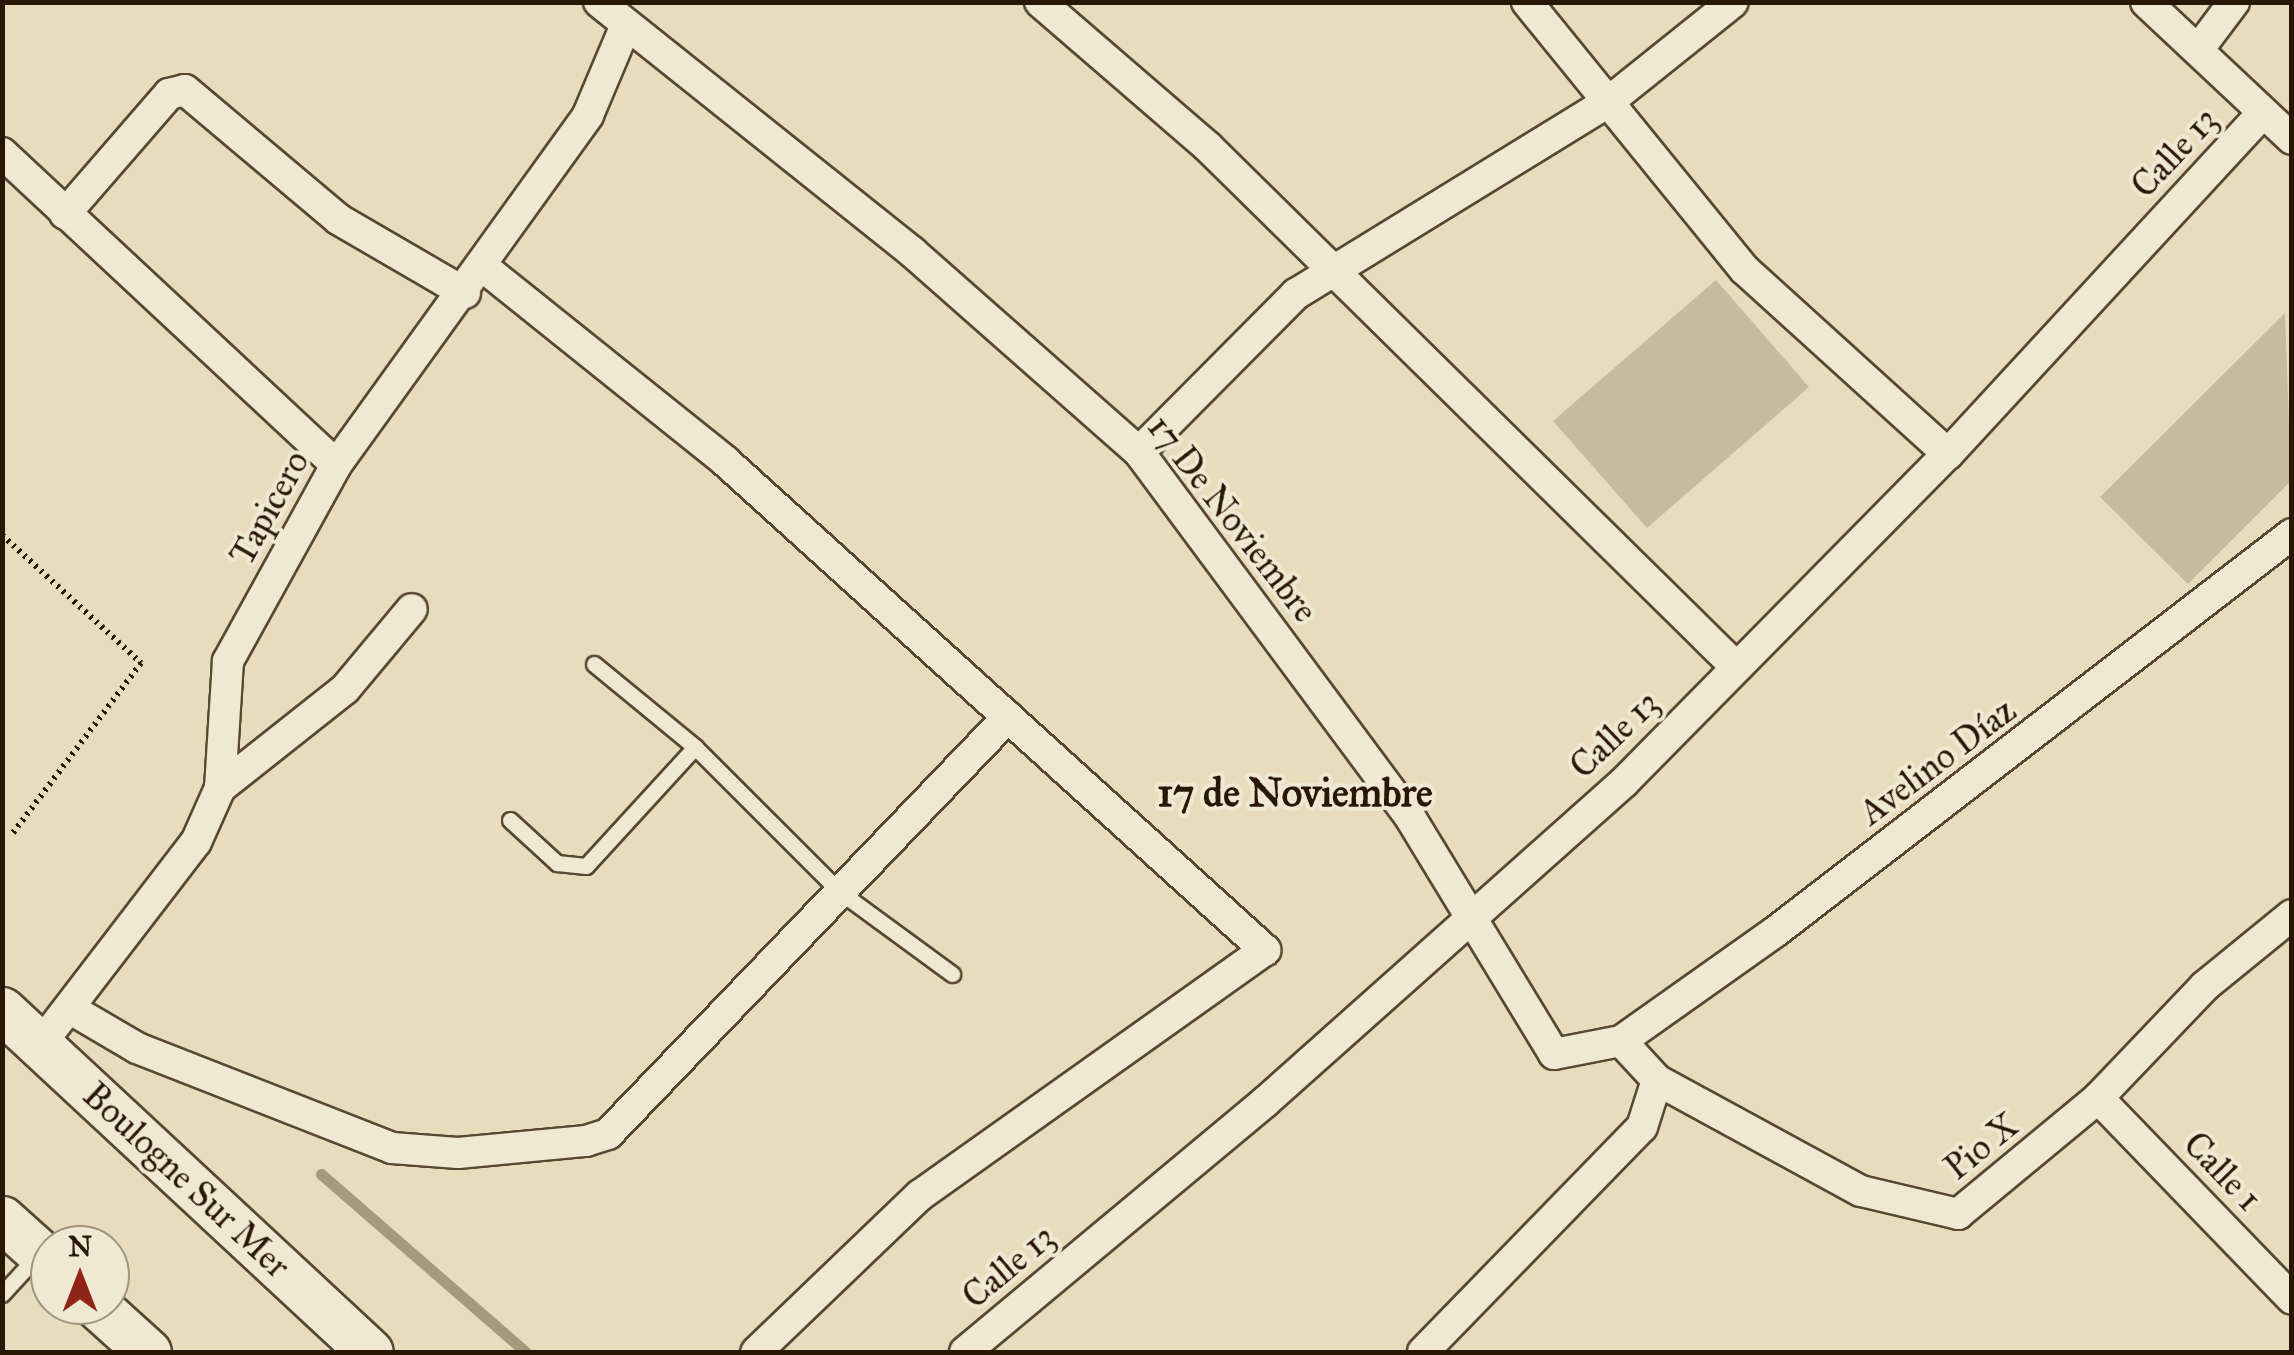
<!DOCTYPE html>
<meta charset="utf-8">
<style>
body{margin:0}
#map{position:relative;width:2294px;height:1355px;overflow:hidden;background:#e7dcbb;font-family:"IM FELL Great Primer",serif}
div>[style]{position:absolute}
.green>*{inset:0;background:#c7bb9c}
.stream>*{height:11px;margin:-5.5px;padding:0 5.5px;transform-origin:5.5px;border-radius:5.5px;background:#a6997d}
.path>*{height:6px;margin-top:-3px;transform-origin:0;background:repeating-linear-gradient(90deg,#291706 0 2.5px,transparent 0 7.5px)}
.roads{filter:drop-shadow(2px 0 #584833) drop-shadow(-2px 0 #584833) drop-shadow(0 2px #584833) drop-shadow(0 -2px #584833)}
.lane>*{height:15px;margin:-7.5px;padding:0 7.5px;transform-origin:7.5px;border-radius:7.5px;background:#efe8d3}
.street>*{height:30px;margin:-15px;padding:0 15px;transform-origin:15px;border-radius:15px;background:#efe8d3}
.secondary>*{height:45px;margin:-22.5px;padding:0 22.5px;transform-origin:22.5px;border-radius:22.5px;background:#efe8d3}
span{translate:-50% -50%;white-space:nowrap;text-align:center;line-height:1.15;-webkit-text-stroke:8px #efe8d3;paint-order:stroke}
.street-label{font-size:35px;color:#291706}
.quarter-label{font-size:40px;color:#291706;font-weight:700}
.frame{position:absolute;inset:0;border:5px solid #291706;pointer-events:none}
.north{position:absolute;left:30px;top:1225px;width:100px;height:100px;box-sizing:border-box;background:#efe8d3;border:2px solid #a09481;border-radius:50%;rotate:0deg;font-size:28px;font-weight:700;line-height:40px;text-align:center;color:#291706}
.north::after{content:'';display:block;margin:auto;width:35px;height:45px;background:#8f2418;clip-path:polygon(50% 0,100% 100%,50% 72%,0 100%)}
</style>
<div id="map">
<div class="green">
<div style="clip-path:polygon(1716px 280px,1809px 387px,1647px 528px,1553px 421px)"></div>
<div style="clip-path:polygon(2285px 313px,2291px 481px,2188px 584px,2100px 497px)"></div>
</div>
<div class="stream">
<div style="left:321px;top:1174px;width:271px;rotate:41deg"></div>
</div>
<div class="path">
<div style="left:2px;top:535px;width:189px;rotate:42.6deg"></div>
<div style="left:141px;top:663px;width:214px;rotate:127deg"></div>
</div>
<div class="roads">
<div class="lane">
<div style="left:594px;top:664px;width:131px;rotate:39.4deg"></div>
<div style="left:695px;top:747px;width:205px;rotate:45deg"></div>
<div style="left:840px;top:892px;width:139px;rotate:36.2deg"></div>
<div style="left:510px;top:820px;width:64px;rotate:42.5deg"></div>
<div style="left:557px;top:863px;width:29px;rotate:6deg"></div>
<div style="left:586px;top:866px;width:161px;rotate:-47.5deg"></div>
<div style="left:2px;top:1294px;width:52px;rotate:-47.4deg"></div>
</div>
<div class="street">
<div style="left:599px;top:2px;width:401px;rotate:38.6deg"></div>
<div style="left:912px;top:252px;width:303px;rotate:41.4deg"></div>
<div style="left:1139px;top:452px;width:455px;rotate:53.4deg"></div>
<div style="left:1410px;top:817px;width:277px;rotate:58.7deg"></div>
<div style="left:1554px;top:1054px;width:68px;rotate:-11deg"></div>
<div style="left:1621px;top:1041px;width:189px;rotate:-35.3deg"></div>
<div style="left:1775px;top:932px;width:652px;rotate:-37.59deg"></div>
<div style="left:1040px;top:2px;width:221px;rotate:40.8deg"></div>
<div style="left:1207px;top:146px;width:742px;rotate:44.56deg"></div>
<div style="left:1527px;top:2px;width:345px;rotate:50.9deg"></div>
<div style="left:1745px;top:270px;width:274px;rotate:42.2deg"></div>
<div style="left:2146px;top:2px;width:200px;rotate:43.2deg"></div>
<div style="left:2198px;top:50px;width:60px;rotate:-53.1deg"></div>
<div style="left:2px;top:153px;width:457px;rotate:43deg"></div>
<div style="left:65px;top:214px;width:159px;rotate:-49.1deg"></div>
<div style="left:169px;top:94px;width:16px;rotate:-14deg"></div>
<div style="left:185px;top:90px;width:200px;rotate:40.1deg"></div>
<div style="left:338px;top:219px;width:147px;rotate:30.2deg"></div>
<div style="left:482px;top:266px;width:312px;rotate:38.7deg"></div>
<div style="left:725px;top:461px;width:729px;rotate:42.16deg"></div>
<div style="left:1265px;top:950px;width:423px;rotate:144.6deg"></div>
<div style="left:920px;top:1195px;width:227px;rotate:136.2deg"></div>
<div style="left:1139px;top:452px;width:223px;rotate:-45.2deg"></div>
<div style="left:1296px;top:294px;width:365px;rotate:-31.6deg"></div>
<div style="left:1607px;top:103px;width:161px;rotate:-38.7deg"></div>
<div style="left:220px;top:788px;width:159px;rotate:-38.4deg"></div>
<div style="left:345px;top:689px;width:104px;rotate:-50.1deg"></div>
<div style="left:74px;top:1011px;width:73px;rotate:30.4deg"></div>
<div style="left:137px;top:1048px;width:274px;rotate:21.4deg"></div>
<div style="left:392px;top:1148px;width:66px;rotate:4.3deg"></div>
<div style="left:458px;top:1153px;width:129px;rotate:-5.4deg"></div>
<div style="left:586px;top:1141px;width:23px;rotate:-18deg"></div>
<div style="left:608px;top:1134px;width:578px;rotate:-46.19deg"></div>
<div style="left:1621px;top:1041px;width:53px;rotate:47.3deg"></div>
<div style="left:1657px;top:1080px;width:232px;rotate:28.6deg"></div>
<div style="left:1861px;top:1191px;width:100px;rotate:13.3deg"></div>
<div style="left:1958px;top:1214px;width:182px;rotate:-39.6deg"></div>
<div style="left:2098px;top:1098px;width:155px;rotate:-46.3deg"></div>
<div style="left:2205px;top:986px;width:112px;rotate:-39.2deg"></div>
<div style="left:40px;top:1045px;width:256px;rotate:-52.5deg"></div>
<div style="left:196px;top:842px;width:59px;rotate:-66deg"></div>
<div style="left:220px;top:788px;width:127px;rotate:-86.4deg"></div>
<div style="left:228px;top:661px;width:224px;rotate:-61.1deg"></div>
<div style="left:336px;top:465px;width:431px;rotate:-54.2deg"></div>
<div style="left:588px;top:115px;width:98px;rotate:-67.1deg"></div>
<div style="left:2098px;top:1098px;width:279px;rotate:46deg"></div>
<div style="left:965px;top:1352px;width:391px;rotate:-39.8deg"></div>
<div style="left:1265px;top:1102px;width:481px;rotate:-41.7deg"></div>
<div style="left:1624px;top:782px;width:461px;rotate:-45.4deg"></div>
<div style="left:1948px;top:454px;width:464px;rotate:-47.3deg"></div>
<div style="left:1423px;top:1352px;width:314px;rotate:-45.8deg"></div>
<div style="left:1642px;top:1127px;width:49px;rotate:-72.3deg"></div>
</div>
<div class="secondary">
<div style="left:2px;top:1010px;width:502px;rotate:42.9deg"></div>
<div style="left:2px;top:1219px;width:64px;rotate:41.9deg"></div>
<div style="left:96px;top:1305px;width:70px;rotate:42.1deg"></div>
</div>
</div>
<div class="street-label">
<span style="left:2175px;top:153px;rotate:-47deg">Calle 13</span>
<span style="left:270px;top:508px;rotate:-61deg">Tapicero</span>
<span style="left:1232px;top:519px;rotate:52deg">17 De Noviembre</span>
<span style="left:1615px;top:735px;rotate:-44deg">Calle 13</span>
<span style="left:1938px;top:762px;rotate:-37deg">Avelino Díaz</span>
<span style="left:1982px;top:1147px;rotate:-39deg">Pio X</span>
<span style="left:2222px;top:1172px;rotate:46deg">Calle 1</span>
<span style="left:186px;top:1181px;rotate:43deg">Boulogne Sur Mer</span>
<span style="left:1009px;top:1267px;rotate:-40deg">Calle 13</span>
</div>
<div class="quarter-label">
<span style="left:1295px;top:793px">17 de Noviembre</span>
</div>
<div class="frame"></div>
<div class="north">N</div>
</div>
